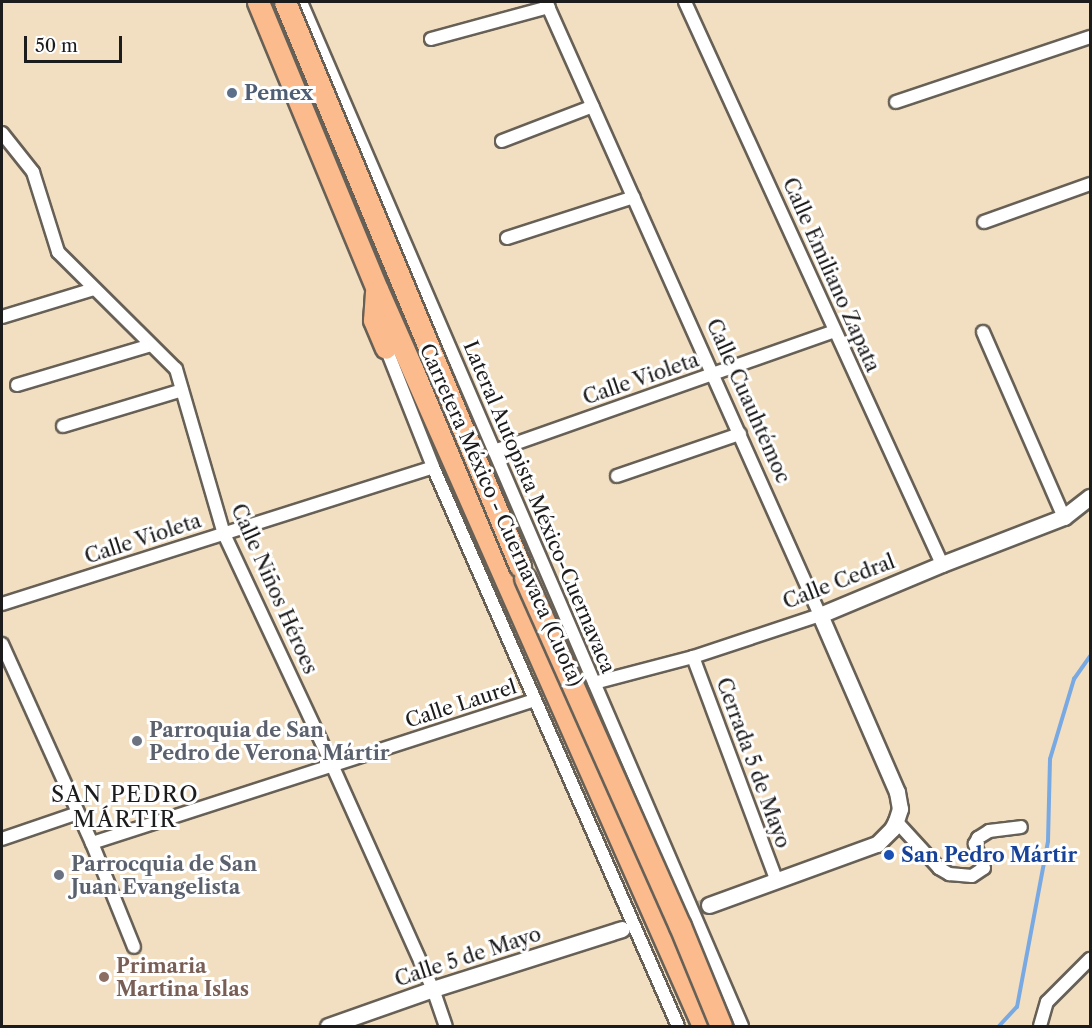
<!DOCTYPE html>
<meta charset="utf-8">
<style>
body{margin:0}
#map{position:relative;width:1092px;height:1028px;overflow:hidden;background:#f2dfc1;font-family:"Libre Caslon Text",serif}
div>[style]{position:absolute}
.stream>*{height:4px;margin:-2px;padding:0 2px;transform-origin:2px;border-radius:2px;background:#79a9e3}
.tertiary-tunnel>*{height:15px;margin-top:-7.5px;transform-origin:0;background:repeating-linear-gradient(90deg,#c7b8a0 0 15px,transparent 0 23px)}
.roads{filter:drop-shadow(2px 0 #676056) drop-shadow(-2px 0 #676056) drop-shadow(0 2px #676056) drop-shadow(0 -2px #676056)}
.minor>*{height:12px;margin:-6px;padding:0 6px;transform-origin:6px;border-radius:6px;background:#fff}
.tertiary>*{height:15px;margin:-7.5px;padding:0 7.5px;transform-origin:7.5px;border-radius:7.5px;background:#fff}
.motorway>*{height:21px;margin:-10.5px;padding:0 10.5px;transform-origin:10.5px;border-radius:10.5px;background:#fbbb8d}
.bridges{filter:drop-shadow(2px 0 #676056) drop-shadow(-2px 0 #676056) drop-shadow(0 2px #676056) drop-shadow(0 -2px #676056)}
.motorway-bridge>*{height:21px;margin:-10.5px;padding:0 10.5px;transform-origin:10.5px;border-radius:10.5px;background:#fbbb8d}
.dots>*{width:16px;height:16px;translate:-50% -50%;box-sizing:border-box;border:3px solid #fff;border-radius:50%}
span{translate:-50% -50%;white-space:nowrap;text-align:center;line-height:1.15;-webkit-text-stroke:6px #fff;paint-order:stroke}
.service-label{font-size:20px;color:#4e5e75;font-weight:700}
.left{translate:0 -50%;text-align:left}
.street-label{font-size:20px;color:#1c1c1c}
.worship-label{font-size:20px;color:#5b616d;font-weight:700}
.transit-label{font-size:20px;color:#164399;font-weight:700}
.education-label{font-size:20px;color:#785e54;font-weight:700}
.quarter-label{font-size:22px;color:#1c1c1c;letter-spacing:1.5px}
.frame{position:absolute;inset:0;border:3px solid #1c1c1c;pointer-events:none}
.scale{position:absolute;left:24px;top:36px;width:98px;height:27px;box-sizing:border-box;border:3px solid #1c1c1c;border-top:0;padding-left:8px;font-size:18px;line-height:21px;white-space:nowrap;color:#1c1c1c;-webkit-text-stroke:4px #fff;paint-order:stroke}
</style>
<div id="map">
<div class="stream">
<div style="left:999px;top:1026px;width:26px;rotate:-47deg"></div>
<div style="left:1017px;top:1007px;width:169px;rotate:-79.4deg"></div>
<div style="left:1048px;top:841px;width:82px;rotate:-88.6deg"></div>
<div style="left:1050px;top:759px;width:84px;rotate:-73.3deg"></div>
<div style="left:1074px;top:679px;width:28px;rotate:-55deg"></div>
</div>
<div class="tertiary-tunnel">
<div style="left:623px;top:929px;width:89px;rotate:-15.6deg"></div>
</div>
<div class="roads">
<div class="minor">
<div style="left:301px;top:2px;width:1115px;rotate:66.7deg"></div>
<div style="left:546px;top:2px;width:671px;rotate:65.92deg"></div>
<div style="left:820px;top:615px;width:134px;rotate:161.7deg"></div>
<div style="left:693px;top:657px;width:102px;rotate:165.3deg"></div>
<div style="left:685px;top:2px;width:618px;rotate:65.43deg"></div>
<div style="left:431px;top:39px;width:122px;rotate:-15.2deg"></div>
<div style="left:896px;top:102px;width:205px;rotate:-18.5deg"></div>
<div style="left:2px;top:133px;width:50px;rotate:51.5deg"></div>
<div style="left:33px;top:172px;width:84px;rotate:72.6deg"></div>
<div style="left:58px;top:252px;width:166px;rotate:44.8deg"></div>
<div style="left:176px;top:369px;width:172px;rotate:73.8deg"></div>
<div style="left:224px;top:534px;width:257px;rotate:64.9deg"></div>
<div style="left:333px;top:767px;width:243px;rotate:65.8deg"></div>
<div style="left:433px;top:989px;width:39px;rotate:71deg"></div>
<div style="left:502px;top:141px;width:97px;rotate:-21deg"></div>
<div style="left:984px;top:222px;width:113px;rotate:-19.7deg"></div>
<div style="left:507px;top:238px;width:133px;rotate:-17.9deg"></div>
<div style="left:2px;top:317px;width:96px;rotate:-16.9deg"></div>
<div style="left:983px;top:332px;width:202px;rotate:66.4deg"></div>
<div style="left:386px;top:348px;width:128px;rotate:68.4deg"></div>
<div style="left:433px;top:467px;width:610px;rotate:66.33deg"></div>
<div style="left:17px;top:385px;width:140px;rotate:-16.6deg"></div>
<div style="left:63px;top:426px;width:124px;rotate:-16.8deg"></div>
<div style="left:494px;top:451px;width:361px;rotate:-19.4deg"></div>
<div style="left:617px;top:476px;width:130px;rotate:-18.9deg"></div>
<div style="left:2px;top:604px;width:452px;rotate:-17.6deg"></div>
<div style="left:2px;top:644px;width:218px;rotate:65.7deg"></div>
<div style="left:92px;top:843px;width:112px;rotate:68deg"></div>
<div style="left:693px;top:657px;width:240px;rotate:69.5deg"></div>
<div style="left:896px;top:821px;width:64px;rotate:47.5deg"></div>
<div style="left:939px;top:868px;width:12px;rotate:31deg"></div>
<div style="left:949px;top:874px;width:23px;rotate:5deg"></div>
<div style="left:972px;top:876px;width:14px;rotate:-34deg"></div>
<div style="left:984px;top:868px;width:26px;rotate:-111deg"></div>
<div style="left:975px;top:844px;width:7px;rotate:-63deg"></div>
<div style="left:978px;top:838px;width:13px;rotate:-32deg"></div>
<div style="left:989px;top:831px;width:32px;rotate:-7deg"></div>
<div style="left:2px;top:839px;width:80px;rotate:-18.9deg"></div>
<div style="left:92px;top:843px;width:465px;rotate:-17.9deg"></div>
<div style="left:1040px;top:1026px;width:25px;rotate:-74deg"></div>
<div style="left:1047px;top:1002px;width:61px;rotate:-45deg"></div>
</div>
<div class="tertiary">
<div style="left:709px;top:905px;width:179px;rotate:-20deg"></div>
<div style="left:877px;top:844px;width:21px;rotate:-45deg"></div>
<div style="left:892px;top:829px;width:9px;rotate:-63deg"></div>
<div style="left:896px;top:821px;width:13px;rotate:-72deg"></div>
<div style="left:900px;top:809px;width:17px;rotate:-100deg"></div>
<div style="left:897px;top:792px;width:193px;rotate:-113.5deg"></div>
<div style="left:820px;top:615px;width:132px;rotate:-22.7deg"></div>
<div style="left:942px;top:564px;width:131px;rotate:-21.1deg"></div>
<div style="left:1064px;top:517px;width:33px;rotate:-38deg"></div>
<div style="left:328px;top:1026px;width:111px;rotate:-19.4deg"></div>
<div style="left:433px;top:989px;width:198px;rotate:-17.6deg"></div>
</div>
<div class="motorway">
<div style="left:258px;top:2px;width:311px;rotate:67.5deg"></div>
<div style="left:377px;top:289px;width:806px;rotate:66.14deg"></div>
<div style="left:376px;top:292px;width:28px;rotate:94deg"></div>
<div style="left:374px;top:320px;width:30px;rotate:67deg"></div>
</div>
</div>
<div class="bridges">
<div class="motorway-bridge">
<div style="left:285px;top:2px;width:611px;rotate:67.38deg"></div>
<div style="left:525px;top:578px;width:381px;rotate:66deg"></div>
<div style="left:680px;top:926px;width:108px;rotate:67.7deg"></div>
</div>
</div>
<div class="dots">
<div style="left:232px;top:93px;background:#5c6f8a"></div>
<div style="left:137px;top:741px;background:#6b7280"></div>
<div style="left:889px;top:855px;background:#1a4fb4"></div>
<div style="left:59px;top:875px;background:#6b7280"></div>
<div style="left:104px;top:977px;background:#8d6e63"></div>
</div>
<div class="service-label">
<span class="left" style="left:244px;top:93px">Pemex</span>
</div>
<div class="street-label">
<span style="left:831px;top:275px;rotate:66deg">Calle Emiliano Zapata</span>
<span style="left:641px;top:379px;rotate:-19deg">Calle Violeta</span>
<span style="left:748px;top:401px;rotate:66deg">Calle Cuauhtémoc</span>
<span style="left:539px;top:507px;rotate:67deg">Lateral Autopista México-Cuernavaca</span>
<span style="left:501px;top:515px;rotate:66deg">Carretera México - Cuernavaca (Cuota)</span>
<span style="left:143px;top:539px;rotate:-18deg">Calle Violeta</span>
<span style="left:839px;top:582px;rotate:-21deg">Calle Cedral</span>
<span style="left:274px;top:589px;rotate:66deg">Calle Niños Héroes</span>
<span style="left:461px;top:704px;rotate:-18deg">Calle Laurel</span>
<span style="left:753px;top:763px;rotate:70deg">Cerrada 5 de Mayo</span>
<span style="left:468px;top:957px;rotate:-18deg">Calle 5 de Mayo</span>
</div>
<div class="worship-label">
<span class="left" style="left:149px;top:742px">Parroquia de San<br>Pedro de Verona Mártir</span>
<span class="left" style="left:71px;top:876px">Parrocquia de San<br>Juan Evangelista</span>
</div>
<div class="transit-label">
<span class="left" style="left:901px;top:855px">San Pedro Mártir</span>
</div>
<div class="education-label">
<span class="left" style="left:116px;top:978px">Primaria<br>Martina Islas</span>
</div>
<div class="quarter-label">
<span style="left:125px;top:807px">SAN PEDRO<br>MÁRTIR</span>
</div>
<div class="frame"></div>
<div class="scale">50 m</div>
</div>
